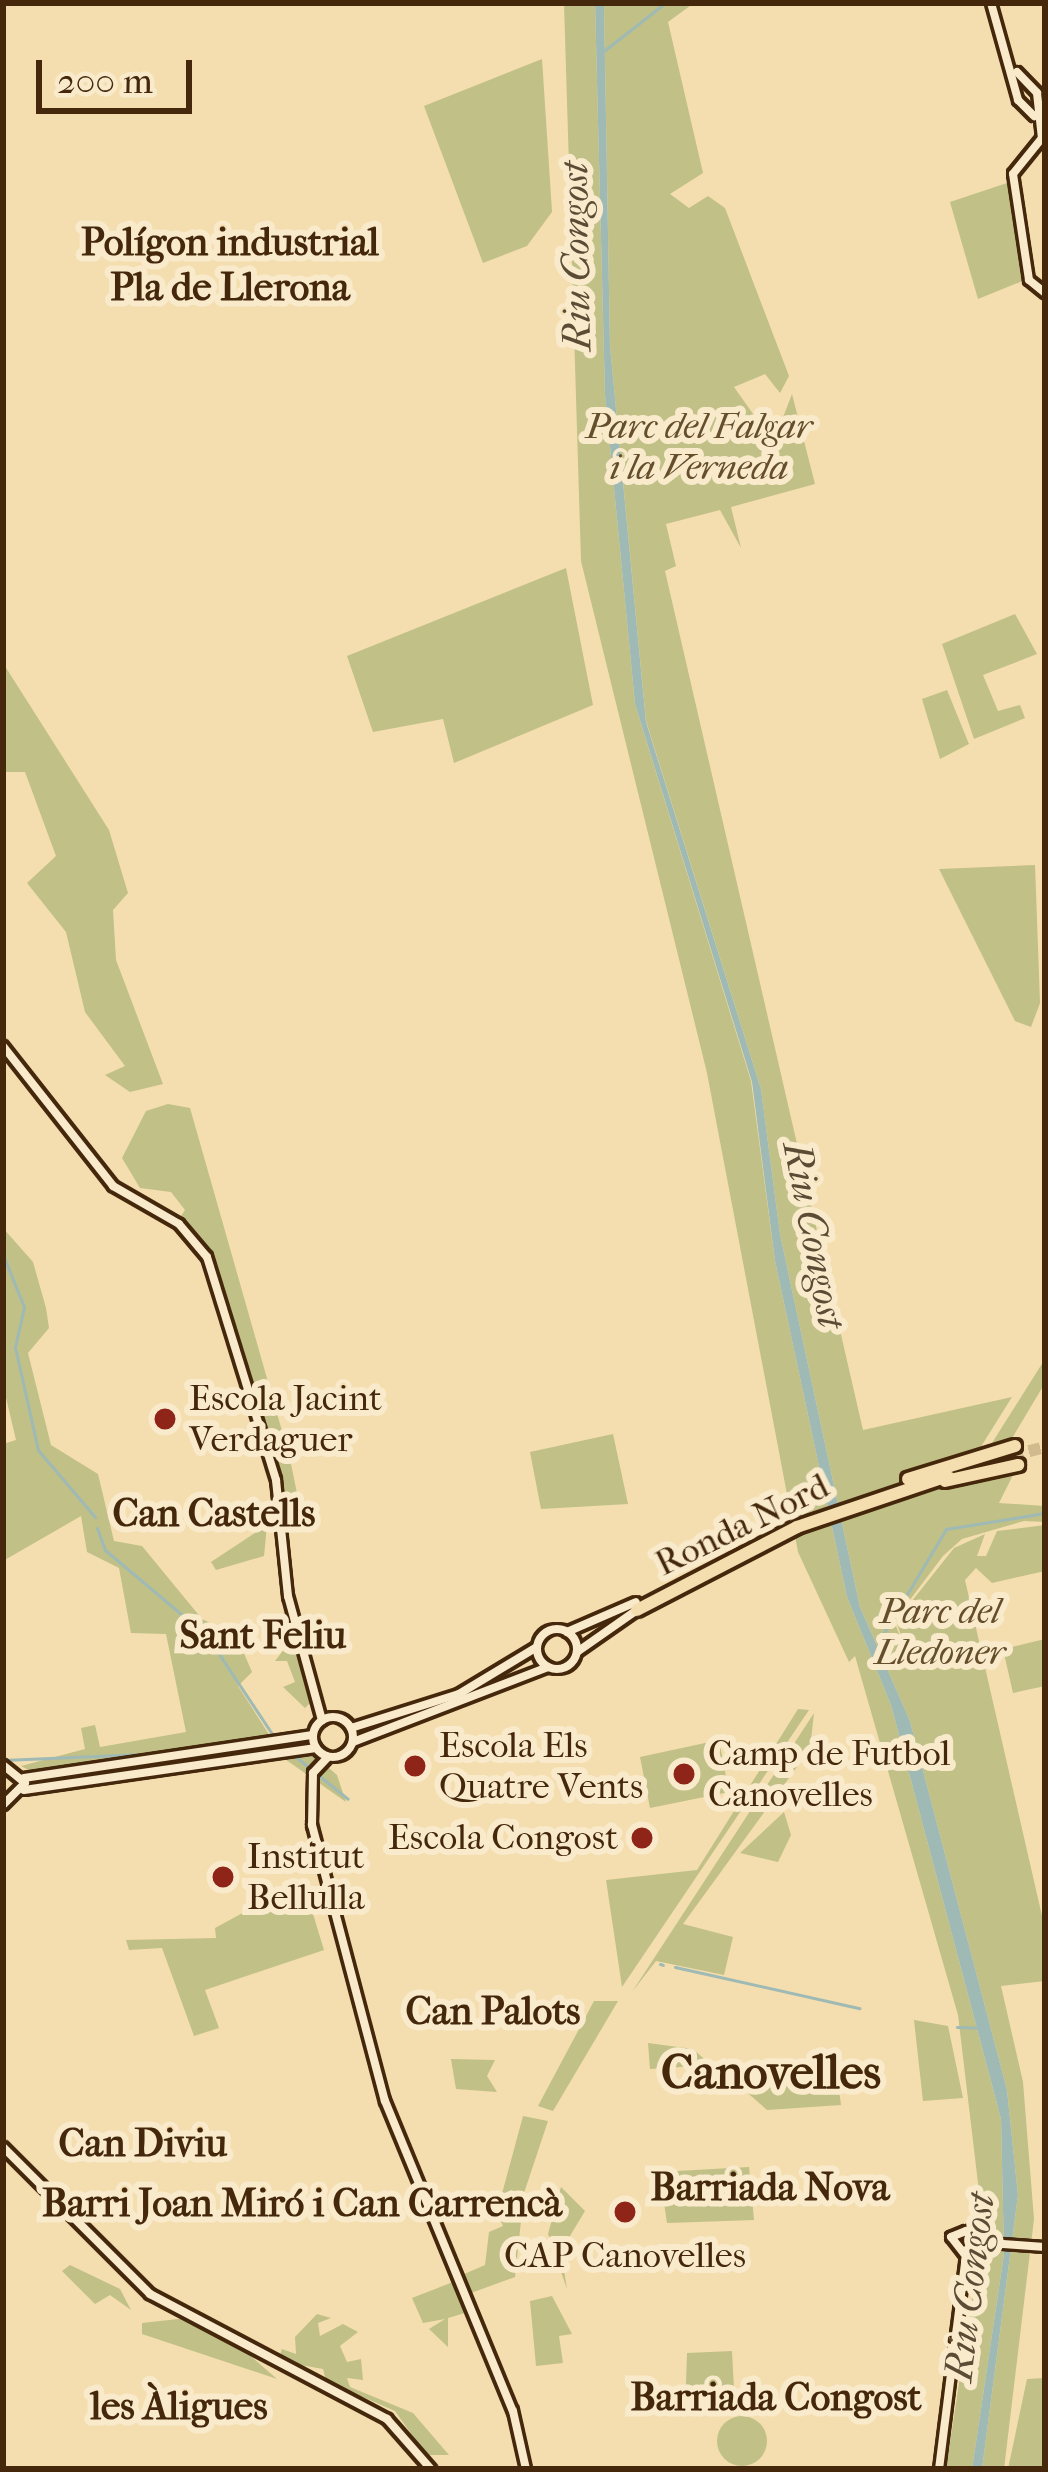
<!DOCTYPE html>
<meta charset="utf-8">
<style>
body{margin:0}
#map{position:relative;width:1048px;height:2472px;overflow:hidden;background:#f4deaf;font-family:"IM FELL French Canon",serif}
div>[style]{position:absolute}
.green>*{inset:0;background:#c0c087}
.round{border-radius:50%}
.water>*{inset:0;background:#9fbab5}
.stream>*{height:3px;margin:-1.5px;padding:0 1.5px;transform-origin:1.5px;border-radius:1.5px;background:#9fbab5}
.highway-tunnel>*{height:12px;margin-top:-6px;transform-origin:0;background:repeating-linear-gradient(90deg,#d1ba8e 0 12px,transparent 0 18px)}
.roads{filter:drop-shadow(3px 0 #45280c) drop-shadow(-3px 0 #45280c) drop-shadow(0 3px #45280c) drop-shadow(0 -3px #45280c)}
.secondary>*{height:8px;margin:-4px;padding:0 4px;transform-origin:4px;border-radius:4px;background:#f8eacb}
.secondary>.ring{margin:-4px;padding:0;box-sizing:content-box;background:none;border:8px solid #f8eacb;border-radius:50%}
.highway>*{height:12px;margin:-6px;padding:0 6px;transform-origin:6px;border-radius:6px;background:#f4deaf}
.dots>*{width:33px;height:33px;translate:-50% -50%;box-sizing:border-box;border:6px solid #f8eacb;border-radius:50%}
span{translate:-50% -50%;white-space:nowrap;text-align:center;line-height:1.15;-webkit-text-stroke:12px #f8eacb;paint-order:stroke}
.park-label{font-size:36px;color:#644e2b;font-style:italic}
.poi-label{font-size:36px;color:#45280c}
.left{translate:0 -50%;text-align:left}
.right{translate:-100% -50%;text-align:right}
.street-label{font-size:36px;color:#45280c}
.neighbourhood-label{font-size:39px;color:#45280c;font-weight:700}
.water-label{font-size:39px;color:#5c4c36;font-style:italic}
.district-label{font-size:48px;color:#45280c;font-weight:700}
.frame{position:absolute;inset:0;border:6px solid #45280c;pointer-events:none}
.scale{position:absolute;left:36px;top:60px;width:156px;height:54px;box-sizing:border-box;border:6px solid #45280c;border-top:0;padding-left:15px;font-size:36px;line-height:42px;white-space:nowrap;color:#45280c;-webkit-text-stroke:9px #f8eacb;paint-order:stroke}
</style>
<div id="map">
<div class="green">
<div style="clip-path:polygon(564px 3px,595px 3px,605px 395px,635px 704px,751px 1081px,775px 1261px,847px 1597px,891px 1705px,1001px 2119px,1004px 2254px,972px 2469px,946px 2469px,983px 2225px,958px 2015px,855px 1656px,849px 1662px,798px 1552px,707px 1073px,581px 561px)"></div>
<div style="clip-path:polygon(604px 3px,694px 3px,668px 22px,703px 173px,670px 194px,689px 208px,708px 196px,725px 208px,789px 376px,780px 393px,765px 374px,734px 387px,763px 428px,782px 420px,792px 394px,815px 484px,731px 507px,741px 548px,720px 510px,666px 524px,676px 566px,665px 571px,863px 1430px,1012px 1397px,977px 1453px,985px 1454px,1045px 1359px,1045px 1383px,1008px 1445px,1015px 1471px,999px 1503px,1045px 1506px,1045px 1522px,1024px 1521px,962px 1539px,943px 1556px,894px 1621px,912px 1667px,896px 1621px,954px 1548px,985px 1534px,977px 1556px,986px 1556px,997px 1531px,1045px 1525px,1045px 1571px,992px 1583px,976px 1568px,965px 1580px,1045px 1929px,1045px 1981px,1001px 1986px,1023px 2082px,1034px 2219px,1004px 2469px,982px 2469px,1018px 2195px,1007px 2090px,910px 1721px,860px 1607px,780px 1234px,761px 1089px,646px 721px,610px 346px)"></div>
<div style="clip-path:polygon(542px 59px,552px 212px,527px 246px,483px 263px,424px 106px)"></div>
<div style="clip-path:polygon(1010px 182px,1025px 280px,978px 299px,950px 202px)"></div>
<div style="clip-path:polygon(566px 568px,593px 705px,454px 763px,443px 719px,373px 732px,347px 656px)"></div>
<div style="clip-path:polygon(1015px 614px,1037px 654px,983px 675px,998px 711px,1020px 705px,1025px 718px,974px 739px,942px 644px)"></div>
<div style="clip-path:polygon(3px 663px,109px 830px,128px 893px,113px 910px,116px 960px,163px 1084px,130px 1092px,105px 1075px,125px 1066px,85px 1012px,66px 932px,27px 883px,56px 856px,25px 772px,3px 772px)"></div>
<div style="clip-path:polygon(947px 690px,969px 744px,940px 759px,922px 699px)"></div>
<div style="clip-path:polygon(1035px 865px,1040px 1003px,1031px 1027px,1015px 1021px,939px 869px)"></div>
<div style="clip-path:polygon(168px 1104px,190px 1108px,290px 1459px,298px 1498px,284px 1544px,278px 1465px,243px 1384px,211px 1254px,178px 1220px,185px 1210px,171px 1192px,140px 1188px,122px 1158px,146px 1111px)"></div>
<div style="clip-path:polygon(3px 1228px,33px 1262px,46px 1308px,49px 1328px,28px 1353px,51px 1445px,98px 1474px,114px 1541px,142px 1546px,202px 1619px,236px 1635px,252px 1672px,238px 1686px,272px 1739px,36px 1774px,21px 1766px,85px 1749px,81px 1728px,95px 1725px,100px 1747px,186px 1732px,166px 1634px,131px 1633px,119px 1568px,87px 1552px,81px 1516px,3px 1561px,3px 1444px,16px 1440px,3px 1385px)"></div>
<div style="clip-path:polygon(613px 1434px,628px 1504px,541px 1509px,530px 1452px)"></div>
<div style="clip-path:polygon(267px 1525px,264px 1556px,216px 1570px,211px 1562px)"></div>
<div style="clip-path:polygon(283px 1589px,311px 1702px,305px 1708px,283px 1687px,295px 1682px,287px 1661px,275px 1661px,285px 1648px)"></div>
<div style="clip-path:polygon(1045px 1639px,1045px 1686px,1013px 1693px,1003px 1649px)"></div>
<div style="clip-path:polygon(798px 1709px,809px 1710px,622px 1987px,606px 1880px,697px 1870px)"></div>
<div style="clip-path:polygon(814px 1713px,810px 1749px,683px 1924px,733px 1937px,724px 1975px,656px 1961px,632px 1992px)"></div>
<div style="clip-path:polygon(719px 1740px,729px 1792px,650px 1808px,640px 1757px)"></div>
<div style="clip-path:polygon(309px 1751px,337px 1775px,346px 1802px,282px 1757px)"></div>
<div style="clip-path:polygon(784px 1812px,791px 1835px,778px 1862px,740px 1853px)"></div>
<div style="clip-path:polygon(285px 1890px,310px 1904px,324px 1950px,205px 1990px,219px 2028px,194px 2036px,162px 1948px,129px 1950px,126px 1940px,216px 1938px,215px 1928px)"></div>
<div style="clip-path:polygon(594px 2001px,618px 2001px,553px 2111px,538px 2106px)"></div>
<div style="clip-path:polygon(914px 2020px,948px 2026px,963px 2098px,923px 2101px)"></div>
<div style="clip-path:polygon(648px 2043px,693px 2049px,711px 2065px,650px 2069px)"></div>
<div style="clip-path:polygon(451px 2059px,495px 2060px,487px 2076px,497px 2092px,456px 2089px)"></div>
<div style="clip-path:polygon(838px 2082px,841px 2105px,767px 2110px,742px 2088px)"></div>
<div style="clip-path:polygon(523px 2116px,548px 2121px,524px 2193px,515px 2277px,471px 2293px,462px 2275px,485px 2265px,489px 2232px,503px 2226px,497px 2212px)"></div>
<div style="clip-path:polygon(749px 2167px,754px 2220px,667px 2223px,663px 2196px,679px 2194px,677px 2171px)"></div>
<div style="clip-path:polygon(561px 2187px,585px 2211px,561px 2251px,567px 2289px,548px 2234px)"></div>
<div style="clip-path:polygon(70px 2265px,120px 2289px,131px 2310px,110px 2295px,95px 2304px,62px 2271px)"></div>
<div style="clip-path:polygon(453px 2282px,465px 2313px,448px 2318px,448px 2347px,429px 2329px,445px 2319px,423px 2323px,412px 2298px)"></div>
<div style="clip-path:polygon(552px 2296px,572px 2334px,559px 2336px,563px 2363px,536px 2366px,530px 2301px)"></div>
<div style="clip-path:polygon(317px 2314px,331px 2318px,318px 2323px,320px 2336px,343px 2324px,358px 2332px,340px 2346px,347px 2362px,361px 2359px,363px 2380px,347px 2378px,350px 2387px,413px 2413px,449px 2455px,426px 2455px,395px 2411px,326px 2381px,323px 2369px,278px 2361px,282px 2349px,296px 2354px,295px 2337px)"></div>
<div style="clip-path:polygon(187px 2318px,238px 2345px,277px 2379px,142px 2334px,142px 2323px)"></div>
<div style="clip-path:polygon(732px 2351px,734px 2389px,696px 2391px,695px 2413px,685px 2413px,687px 2353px)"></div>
<div style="clip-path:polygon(1045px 2378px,1045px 2469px,1008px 2469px,1027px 2379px)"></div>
<div class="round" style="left:717px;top:2416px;width:50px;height:50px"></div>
</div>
<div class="water">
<div style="clip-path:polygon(595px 3px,604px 3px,610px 346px,646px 722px,761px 1089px,780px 1234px,860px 1607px,910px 1721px,1007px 2090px,1018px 2195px,982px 2469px,972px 2469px,1004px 2254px,1001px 2119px,891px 1705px,847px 1597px,775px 1261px,752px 1082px,635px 704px,605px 395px)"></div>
</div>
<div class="stream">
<div style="left:605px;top:50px;width:76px;rotate:-38.1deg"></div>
<div style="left:3px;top:1255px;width:56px;rotate:68deg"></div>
<div style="left:24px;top:1307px;width:41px;rotate:102.7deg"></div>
<div style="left:15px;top:1347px;width:106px;rotate:77.4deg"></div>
<div style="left:38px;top:1450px;width:88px;rotate:49.6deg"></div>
<div style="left:97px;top:1528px;width:23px;rotate:70deg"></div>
<div style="left:105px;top:1550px;width:133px;rotate:40.1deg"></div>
<div style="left:207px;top:1636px;width:121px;rotate:56.4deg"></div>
<div style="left:879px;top:1641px;width:131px;rotate:-59.1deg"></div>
<div style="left:946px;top:1529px;width:100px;rotate:-9.2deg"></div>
<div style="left:280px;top:1744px;width:87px;rotate:39deg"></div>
<div style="left:3px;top:1760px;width:165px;rotate:-2.4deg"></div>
<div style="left:660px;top:1964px;width:3px;rotate:18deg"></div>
<div style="left:675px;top:1967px;width:189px;rotate:12.6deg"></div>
<div style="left:957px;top:2027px;width:23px;rotate:2deg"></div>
</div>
<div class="highway-tunnel">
<div style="left:959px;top:1469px;width:89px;rotate:-14.3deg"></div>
</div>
<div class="roads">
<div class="secondary">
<div style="left:991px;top:3px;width:101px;rotate:74.4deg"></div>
<div style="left:1018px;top:100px;width:23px;rotate:45deg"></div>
<div style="left:1017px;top:72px;width:29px;rotate:46deg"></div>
<div style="left:1037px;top:93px;width:45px;rotate:83.7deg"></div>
<div style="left:1042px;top:138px;width:46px;rotate:128.9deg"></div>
<div style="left:1013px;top:174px;width:107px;rotate:81.4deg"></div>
<div style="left:1029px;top:280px;width:21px;rotate:39deg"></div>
<div style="left:3px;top:1046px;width:178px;rotate:51.8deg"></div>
<div style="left:113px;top:1186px;width:76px;rotate:29.9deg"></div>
<div style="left:179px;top:1224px;width:43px;rotate:49.7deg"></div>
<div style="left:207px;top:1257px;width:233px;rotate:72.8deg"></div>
<div style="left:276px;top:1480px;width:117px;rotate:84.1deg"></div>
<div style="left:288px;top:1596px;width:129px;rotate:74.7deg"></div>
<div class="ring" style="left:537px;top:1629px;width:32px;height:32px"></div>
<div style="left:567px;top:1632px;width:75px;rotate:-23.5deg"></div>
<div style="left:577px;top:1652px;width:73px;rotate:-35deg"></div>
<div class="ring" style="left:313px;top:1717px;width:32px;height:32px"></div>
<div style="left:351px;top:1728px;width:113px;rotate:-17.5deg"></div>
<div style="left:459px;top:1694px;width:91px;rotate:-31.1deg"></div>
<div style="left:353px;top:1742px;width:209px;rotate:-21deg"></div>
<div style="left:328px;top:1757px;width:22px;rotate:133deg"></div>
<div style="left:313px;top:1773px;width:52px;rotate:91.1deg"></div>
<div style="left:312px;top:1825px;width:285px;rotate:75.2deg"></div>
<div style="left:385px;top:2101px;width:335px;rotate:67.6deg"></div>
<div style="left:513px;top:2411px;width:59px;rotate:77.4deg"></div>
<div style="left:3px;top:1765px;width:28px;rotate:39deg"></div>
<div style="left:25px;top:1783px;width:31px;rotate:135deg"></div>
<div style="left:24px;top:1778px;width:292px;rotate:-8.5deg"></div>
<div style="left:24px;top:1790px;width:295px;rotate:-8.2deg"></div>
<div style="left:3px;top:2147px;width:208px;rotate:45deg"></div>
<div style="left:150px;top:2294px;width:268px;rotate:27.8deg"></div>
<div style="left:387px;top:2419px;width:67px;rotate:48.7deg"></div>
<div style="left:975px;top:2242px;width:70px;rotate:4.1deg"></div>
<div style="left:966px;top:2256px;width:24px;rotate:-128deg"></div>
<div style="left:951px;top:2237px;width:16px;rotate:-22deg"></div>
<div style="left:966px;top:2231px;width:14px;rotate:51deg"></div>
<div style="left:939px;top:2469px;width:215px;rotate:-82.8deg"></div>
</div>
<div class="highway">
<div style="left:908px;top:1479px;width:112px;rotate:-17.1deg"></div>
<div style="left:945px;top:1481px;width:75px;rotate:-12.4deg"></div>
<div style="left:637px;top:1610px;width:180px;rotate:-27.4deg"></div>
<div style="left:797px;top:1527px;width:159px;rotate:-18.7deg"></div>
</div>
</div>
<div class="dots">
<div style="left:165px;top:1419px;background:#8f2418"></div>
<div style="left:415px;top:1766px;background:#8f2418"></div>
<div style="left:684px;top:1774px;background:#8f2418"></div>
<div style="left:642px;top:1838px;background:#8f2418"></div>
<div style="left:223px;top:1877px;background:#8f2418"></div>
<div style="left:625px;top:2212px;background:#8f2418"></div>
</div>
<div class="park-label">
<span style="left:699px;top:447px">Parc del Falgar<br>i la Verneda</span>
<span style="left:940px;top:1632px">Parc del<br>Lledoner</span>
</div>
<div class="poi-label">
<span class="left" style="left:189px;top:1419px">Escola Jacint<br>Verdaguer</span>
<span class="left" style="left:439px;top:1766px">Escola Els<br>Quatre Vents</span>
<span class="left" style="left:708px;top:1774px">Camp de Futbol<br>Canovelles</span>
<span class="right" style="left:618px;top:1838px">Escola Congost</span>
<span class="left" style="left:247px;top:1877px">Institut<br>Bellulla</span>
<span style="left:625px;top:2256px">CAP Canovelles</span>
</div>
<div class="street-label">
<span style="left:742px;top:1525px;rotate:-26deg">Ronda Nord</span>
</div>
<div class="neighbourhood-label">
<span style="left:230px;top:265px">Polígon industrial<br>Pla de Llerona</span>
<span style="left:214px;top:1513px">Can Castells</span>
<span style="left:263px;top:1635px">Sant Feliu</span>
<span style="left:493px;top:2011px">Can Palots</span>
<span style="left:143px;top:2143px">Can Diviu</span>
<span style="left:770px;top:2187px">Barriada Nova</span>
<span style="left:302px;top:2203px">Barri Joan Miró i Can Carrencà</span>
<span style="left:776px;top:2397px">Barriada Congost</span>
<span style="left:179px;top:2406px">les Àligues</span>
</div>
<div class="water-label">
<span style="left:576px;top:256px;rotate:-91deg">Riu Congost</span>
<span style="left:814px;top:1235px;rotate:79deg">Riu Congost</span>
<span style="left:970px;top:2287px;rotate:-83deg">Riu Congost</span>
</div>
<div class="district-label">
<span style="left:771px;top:2073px">Canovelles</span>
</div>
<div class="frame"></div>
<div class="scale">200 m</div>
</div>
